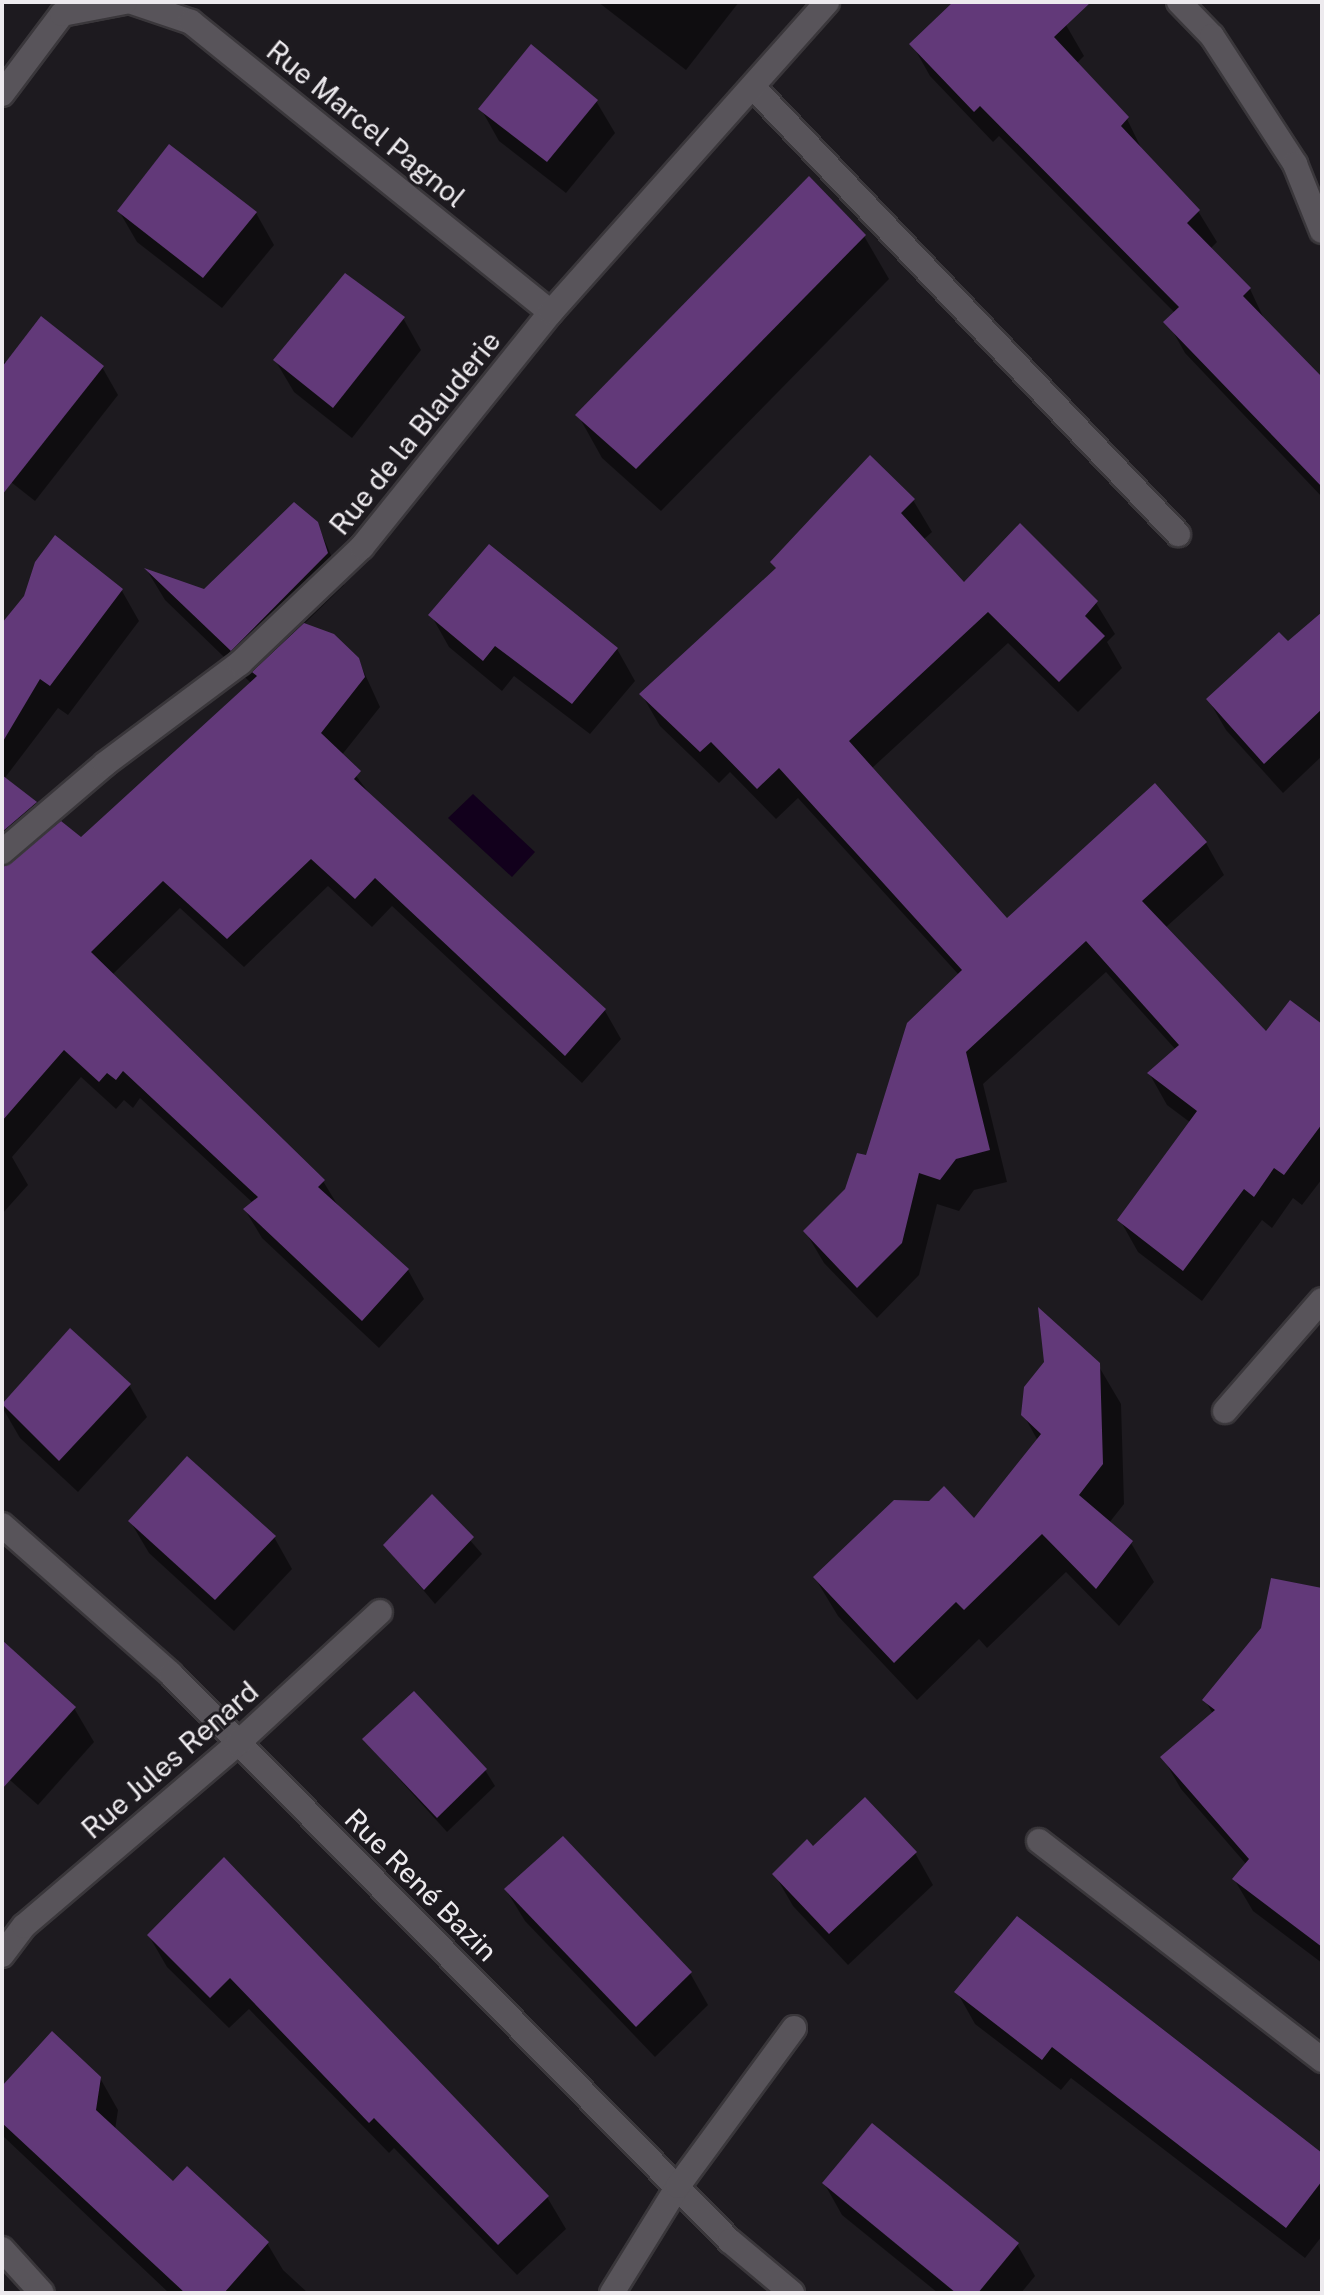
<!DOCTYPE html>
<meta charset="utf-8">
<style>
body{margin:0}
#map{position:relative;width:1324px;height:2295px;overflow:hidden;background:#1d1a1f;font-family:"Public Sans",sans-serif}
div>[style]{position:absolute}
.water>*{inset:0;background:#12001c}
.shadow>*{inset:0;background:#0007}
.building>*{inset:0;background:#623979}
.roads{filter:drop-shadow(2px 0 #3a373b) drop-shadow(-2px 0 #3a373b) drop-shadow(0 2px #3a373b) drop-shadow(0 -2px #3a373b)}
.service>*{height:24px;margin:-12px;padding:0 12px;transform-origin:12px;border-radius:12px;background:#58545a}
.minor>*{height:24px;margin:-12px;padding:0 12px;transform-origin:12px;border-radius:12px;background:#58545a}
span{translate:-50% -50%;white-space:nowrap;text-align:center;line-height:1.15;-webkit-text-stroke:6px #1d1a1f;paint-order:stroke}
.street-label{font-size:28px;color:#edeaee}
.frame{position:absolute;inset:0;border:4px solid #edeaee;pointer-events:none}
</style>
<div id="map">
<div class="water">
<div style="clip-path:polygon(473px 794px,535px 852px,512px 877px,448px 818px)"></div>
</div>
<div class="shadow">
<div style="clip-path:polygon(598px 2px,739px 2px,686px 70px)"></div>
<div style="clip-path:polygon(956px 2px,1045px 2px,1066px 25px,1084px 56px,1076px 64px,1127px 119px,1143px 152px,1198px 211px,1217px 242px,1210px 249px,1250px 289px,1266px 323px,1322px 381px,1322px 497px,1185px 353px,1167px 321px,1175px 313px,999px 136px,993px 142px,930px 76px,912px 44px)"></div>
<div style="clip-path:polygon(596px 101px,615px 133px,566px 193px,499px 141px,481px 109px)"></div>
<div style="clip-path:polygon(119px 211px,256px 213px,274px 245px,222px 308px,137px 242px)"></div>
<div style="clip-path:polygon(864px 236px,889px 279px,661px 511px,602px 458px,578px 415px)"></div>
<div style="clip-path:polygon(403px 318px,421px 350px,352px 438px,294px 392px,275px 360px)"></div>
<div style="clip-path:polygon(2px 362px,102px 367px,118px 395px,35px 501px,2px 475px)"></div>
<div style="clip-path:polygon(913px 500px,932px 532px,923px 540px,964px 584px,1096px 603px,1115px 634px,1107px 642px,1122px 668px,1078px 712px,1008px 643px,871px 769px,1007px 920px,1206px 843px,1224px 875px,1165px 928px,1266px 1034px,1322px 1027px,1322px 1179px,1302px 1205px,1293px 1198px,1272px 1228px,1262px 1220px,1202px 1301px,1138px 1252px,1120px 1220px,1191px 1123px,1167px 1105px,1149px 1073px,1176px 1050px,1106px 972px,983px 1084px,1007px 1182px,974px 1190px,959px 1211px,937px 1204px,919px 1275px,877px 1318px,824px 1263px,805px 1231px,847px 1190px,867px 1158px,959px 975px,798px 798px,776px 819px,730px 772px,719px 783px,660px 726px,642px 695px,777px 570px,772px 562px)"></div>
<div style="clip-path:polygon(317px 523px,344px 585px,303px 625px,358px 659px,380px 707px,341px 756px,375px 801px,605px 1011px,621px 1039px,582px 1083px,392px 906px,372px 927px,328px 886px,244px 967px,180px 908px,112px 975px,323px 1181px,340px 1209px,408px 1270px,424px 1299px,379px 1348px,262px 1238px,245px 1210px,253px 1203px,140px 1098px,133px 1108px,124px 1100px,116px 1109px,81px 1077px,12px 1157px,28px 1185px,2px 1214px,2px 627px,122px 591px,139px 621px,68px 715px,58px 708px,4px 779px,36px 804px,52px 832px,81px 839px,252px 684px,165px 600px,148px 572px,205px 591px)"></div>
<div style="clip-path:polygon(431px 615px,617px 649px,635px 681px,590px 734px,514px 676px,502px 691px,449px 647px)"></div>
<div style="clip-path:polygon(1322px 620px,1322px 756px,1283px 793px,1226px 730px,1208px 699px)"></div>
<div style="clip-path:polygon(70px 1331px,129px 1385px,147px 1417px,78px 1492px,20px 1438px,2px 1407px)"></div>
<div style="clip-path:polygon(1098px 1365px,1121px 1404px,1124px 1504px,1109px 1523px,1131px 1543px,1154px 1582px,1119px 1626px,1066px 1572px,987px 1648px,979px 1639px,917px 1700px,838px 1616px,815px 1578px,974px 1521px,1038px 1441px,1023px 1414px)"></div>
<div style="clip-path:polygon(432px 1497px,482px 1554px,435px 1604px,385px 1545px)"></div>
<div style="clip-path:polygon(130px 1521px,274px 1537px,292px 1569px,234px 1631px,149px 1553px)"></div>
<div style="clip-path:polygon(1322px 1590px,1322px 1963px,1253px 1911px,1234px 1879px,1246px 1864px,1181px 1789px,1163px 1758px,1213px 1714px,1205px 1700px)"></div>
<div style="clip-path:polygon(2px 1644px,74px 1708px,94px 1742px,38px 1805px,2px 1773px)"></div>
<div style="clip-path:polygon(364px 1740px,485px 1770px,495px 1786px,447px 1832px)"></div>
<div style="clip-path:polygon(813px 1848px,915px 1853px,933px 1885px,848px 1965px,793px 1906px,775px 1875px)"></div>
<div style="clip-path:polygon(224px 1860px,547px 2197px,566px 2229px,517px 2275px,394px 2148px,389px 2153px,249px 2009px,229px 2028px,167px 1967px,149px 1936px)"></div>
<div style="clip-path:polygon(506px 1890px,690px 1973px,708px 2005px,655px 2057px,525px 1921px)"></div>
<div style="clip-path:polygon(957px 1992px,1322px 2156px,1322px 2236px,1305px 2258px,1071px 2078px,1061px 2090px,975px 2024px)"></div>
<div style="clip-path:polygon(100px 2078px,118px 2110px,115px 2130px,173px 2183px,267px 2243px,283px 2270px,308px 2293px,169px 2293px,4px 2137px,2px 2089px)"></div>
<div style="clip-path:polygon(824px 2183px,1017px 2244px,1035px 2276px,1021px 2293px,938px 2293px,842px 2215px)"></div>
</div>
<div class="building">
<div style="clip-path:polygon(953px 2px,1091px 2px,1054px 37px,1129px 117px,1121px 126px,1200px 210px,1187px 223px,1251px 288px,1243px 296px,1322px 377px,1322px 487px,1163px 322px,1179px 307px,980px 106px,974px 112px,909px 44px)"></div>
<div style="clip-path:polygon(531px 44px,598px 100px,547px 162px,478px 109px)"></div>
<div style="clip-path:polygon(169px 144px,257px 212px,203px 278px,117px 211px)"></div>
<div style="clip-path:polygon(809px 176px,866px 235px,636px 469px,575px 415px)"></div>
<div style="clip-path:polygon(345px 273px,405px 317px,333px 408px,273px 360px)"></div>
<div style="clip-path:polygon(41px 316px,104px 366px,2px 495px,2px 367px)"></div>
<div style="clip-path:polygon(870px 455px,915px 499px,901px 513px,964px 582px,1020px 523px,1098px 601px,1085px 616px,1105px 636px,1059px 682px,988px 612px,849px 741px,1007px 918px,1155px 783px,1207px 842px,1142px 901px,1266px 1031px,1290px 1000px,1322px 1024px,1322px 1124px,1284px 1175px,1274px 1168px,1254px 1197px,1244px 1189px,1183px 1271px,1117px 1220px,1197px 1111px,1147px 1073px,1179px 1045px,1086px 941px,966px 1052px,990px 1150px,956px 1159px,940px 1180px,919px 1173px,902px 1243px,857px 1288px,803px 1231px,845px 1189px,857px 1153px,866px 1155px,907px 1023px,962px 970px,779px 768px,757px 789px,711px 742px,700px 752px,639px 694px,776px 568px,770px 562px)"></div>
<div style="clip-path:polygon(294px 502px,318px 522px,328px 553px,231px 651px,144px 568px,204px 589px)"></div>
<div style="clip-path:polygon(55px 535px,123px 589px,50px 686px,40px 679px,2px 743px,2px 623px,24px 596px,35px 562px)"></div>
<div style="clip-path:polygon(489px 544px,618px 648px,572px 704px,495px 646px,483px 661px,428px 615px)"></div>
<div style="clip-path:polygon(1322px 612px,1322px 709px,1264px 764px,1206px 699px,1279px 632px,1288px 641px)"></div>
<div style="clip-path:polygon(304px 623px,334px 634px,359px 658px,365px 677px,321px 733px,361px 771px,354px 779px,606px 1009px,565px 1056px,375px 878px,355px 899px,311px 859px,227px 939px,163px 881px,91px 952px,325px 1180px,318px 1187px,409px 1269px,362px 1321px,243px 1209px,258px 1197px,123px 1071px,116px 1080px,107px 1073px,99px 1082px,64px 1050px,2px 1121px,2px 867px,61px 821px,81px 837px,257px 676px,252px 672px)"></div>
<div style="clip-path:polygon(2px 775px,37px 802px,2px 832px)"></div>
<div style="clip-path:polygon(1038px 1307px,1100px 1363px,1103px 1464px,1079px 1495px,1133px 1541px,1096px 1589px,1042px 1534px,964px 1610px,956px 1602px,894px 1663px,813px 1577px,894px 1500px,929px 1501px,944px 1486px,974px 1518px,1041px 1434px,1021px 1415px,1024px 1387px,1044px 1362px)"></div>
<div style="clip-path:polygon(70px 1328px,131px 1384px,59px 1461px,2px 1404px)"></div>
<div style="clip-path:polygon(187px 1456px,276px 1536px,215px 1600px,128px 1521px)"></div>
<div style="clip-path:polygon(432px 1494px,474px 1537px,424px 1590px,383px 1545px)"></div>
<div style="clip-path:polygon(1271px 1578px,1322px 1588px,1322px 1947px,1232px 1879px,1249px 1859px,1160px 1757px,1215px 1710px,1202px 1700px,1261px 1628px)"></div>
<div style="clip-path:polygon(2px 1640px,76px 1707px,2px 1789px)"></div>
<div style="clip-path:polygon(414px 1691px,487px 1769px,437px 1818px,362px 1739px)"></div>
<div style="clip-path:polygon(865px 1797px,917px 1852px,829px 1934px,772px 1874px,807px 1839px,813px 1846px)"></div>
<div style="clip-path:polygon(563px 1836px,692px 1972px,636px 2027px,504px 1889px)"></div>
<div style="clip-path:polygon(224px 1857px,549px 2196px,498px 2245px,374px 2118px,369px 2123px,230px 1978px,210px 1998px,147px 1935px)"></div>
<div style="clip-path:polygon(1017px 1916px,1322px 2153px,1322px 2181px,1286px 2228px,1052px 2047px,1042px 2060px,954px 1992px)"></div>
<div style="clip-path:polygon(52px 2031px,101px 2077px,96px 2110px,173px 2181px,187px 2166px,269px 2242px,224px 2293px,185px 2293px,2px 2123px,2px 2086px)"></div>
<div style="clip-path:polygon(872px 2123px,1019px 2243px,978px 2293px,956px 2293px,822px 2183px)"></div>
</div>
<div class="roads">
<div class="service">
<div style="left:753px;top:87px;width:617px;rotate:46.45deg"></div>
</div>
<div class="minor">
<div style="left:132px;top:2px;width:62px;rotate:18.7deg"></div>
<div style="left:191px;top:22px;width:462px;rotate:38.9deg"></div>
<div style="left:1179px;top:2px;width:47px;rotate:45.9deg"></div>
<div style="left:1212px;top:36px;width:153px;rotate:57deg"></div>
<div style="left:1295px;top:164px;width:72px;rotate:68.1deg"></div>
<div style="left:2px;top:94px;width:100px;rotate:-53.1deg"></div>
<div style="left:62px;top:14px;width:64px;rotate:-10.8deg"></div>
<div style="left:2px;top:852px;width:135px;rotate:-40.5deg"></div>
<div style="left:105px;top:764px;width:169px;rotate:-36.8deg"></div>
<div style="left:240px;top:663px;width:168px;rotate:-43.6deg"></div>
<div style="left:362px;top:547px;width:302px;rotate:-51.2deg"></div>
<div style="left:551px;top:312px;width:415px;rotate:-48.3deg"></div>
<div style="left:1225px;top:1411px;width:147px;rotate:-48.9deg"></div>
<div style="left:2px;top:1525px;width:225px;rotate:41.4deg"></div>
<div style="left:171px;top:1674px;width:796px;rotate:45.41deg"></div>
<div style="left:730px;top:2241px;width:81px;rotate:40deg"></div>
<div style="left:1039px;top:1841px;width:358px;rotate:37.7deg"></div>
<div style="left:2px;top:1955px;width:36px;rotate:-53deg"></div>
<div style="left:24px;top:1926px;width:282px;rotate:-40.5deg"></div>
<div style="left:238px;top:1743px;width:193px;rotate:-42.7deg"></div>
<div style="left:2px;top:2249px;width:59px;rotate:47.7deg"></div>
<div style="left:612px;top:2293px;width:126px;rotate:-58.3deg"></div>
<div style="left:678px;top:2186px;width:196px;rotate:-53.7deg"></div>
</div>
</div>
<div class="street-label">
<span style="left:366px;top:124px;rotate:39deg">Rue Marcel Pagnol</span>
<span style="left:415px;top:433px;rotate:-51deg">Rue de la Blauderie</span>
<span style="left:170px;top:1760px;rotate:-41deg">Rue Jules Renard</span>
<span style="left:421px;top:1885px;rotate:45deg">Rue René Bazin</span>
</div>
<div class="frame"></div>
</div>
